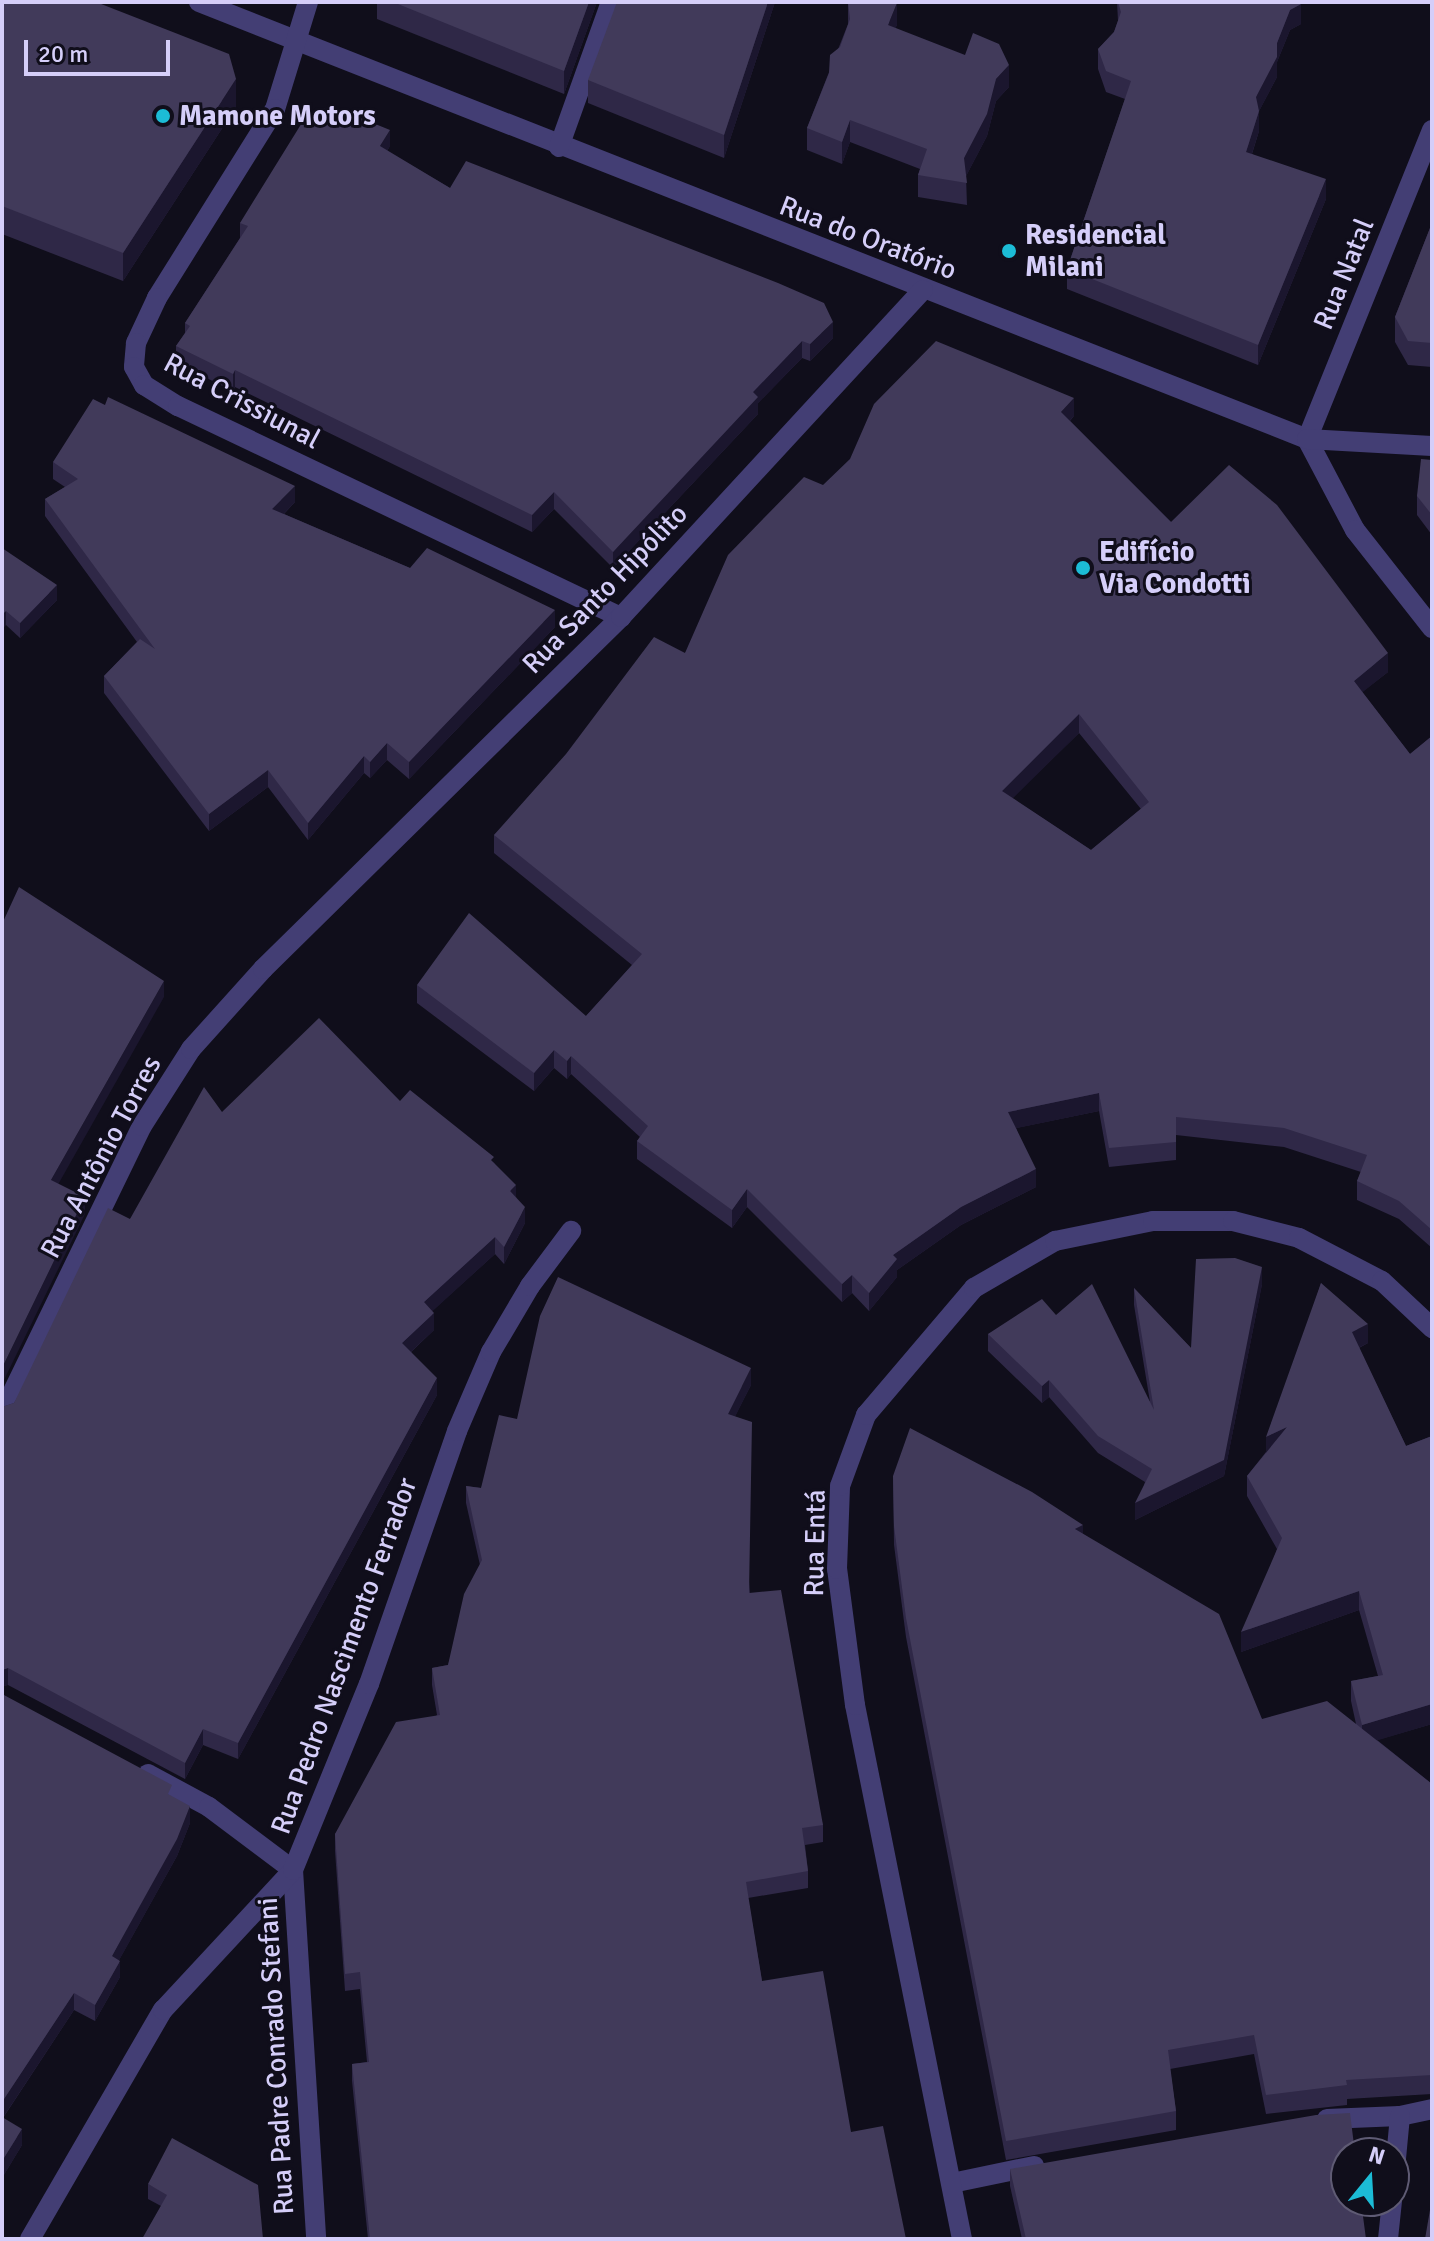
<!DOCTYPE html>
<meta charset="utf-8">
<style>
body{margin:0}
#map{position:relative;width:1434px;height:2241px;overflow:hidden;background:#100e1b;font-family:Signika,sans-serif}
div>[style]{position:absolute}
.minor>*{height:20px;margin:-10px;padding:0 10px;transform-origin:10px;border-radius:10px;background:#433e74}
.wall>*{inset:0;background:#2f2847}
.shaded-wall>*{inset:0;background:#1b162e}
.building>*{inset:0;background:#413a5a}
.dots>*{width:22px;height:22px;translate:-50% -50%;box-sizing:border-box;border:4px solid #100e1b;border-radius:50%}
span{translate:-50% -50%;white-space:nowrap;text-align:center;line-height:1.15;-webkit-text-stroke:6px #100e1b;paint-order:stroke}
.poi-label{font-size:28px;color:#d5cef9;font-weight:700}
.left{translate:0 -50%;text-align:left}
.street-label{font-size:28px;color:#d5cef9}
.frame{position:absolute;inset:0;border:4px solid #d5cef9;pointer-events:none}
.north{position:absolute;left:1330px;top:2137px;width:80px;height:80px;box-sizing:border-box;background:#100e1b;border:2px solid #5f5b74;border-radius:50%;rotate:18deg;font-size:22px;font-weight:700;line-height:32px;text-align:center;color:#d5cef9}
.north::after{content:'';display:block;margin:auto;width:28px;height:36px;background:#1cbcd6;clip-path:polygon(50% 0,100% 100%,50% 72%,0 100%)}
.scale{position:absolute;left:24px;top:40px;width:146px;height:36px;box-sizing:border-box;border:4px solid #d5cef9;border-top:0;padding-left:10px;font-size:24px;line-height:28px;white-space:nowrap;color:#d5cef9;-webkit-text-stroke:6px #100e1b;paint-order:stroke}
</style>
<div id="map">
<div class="minor">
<div style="left:199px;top:2px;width:1191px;rotate:21.52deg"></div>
<div style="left:1307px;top:439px;width:103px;rotate:62.2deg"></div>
<div style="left:1355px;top:530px;width:125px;rotate:51.8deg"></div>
<div style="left:308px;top:2px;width:112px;rotate:107.1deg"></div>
<div style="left:275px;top:109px;width:223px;rotate:122deg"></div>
<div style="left:157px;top:298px;width:50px;rotate:115deg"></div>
<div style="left:136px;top:343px;width:24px;rotate:95deg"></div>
<div style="left:134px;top:367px;width:21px;rotate:61deg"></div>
<div style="left:144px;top:385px;width:40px;rotate:32deg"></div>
<div style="left:178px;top:406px;width:491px;rotate:25.5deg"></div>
<div style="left:1432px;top:130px;width:333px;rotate:112deg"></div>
<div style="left:1307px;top:439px;width:125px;rotate:3.2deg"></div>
<div style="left:559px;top:147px;width:154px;rotate:-70.3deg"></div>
<div style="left:2px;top:1414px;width:320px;rotate:-64.1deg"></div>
<div style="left:142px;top:1126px;width:91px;rotate:-57.5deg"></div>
<div style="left:191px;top:1049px;width:108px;rotate:-48deg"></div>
<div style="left:263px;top:969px;width:502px;rotate:-44.52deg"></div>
<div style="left:621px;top:617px;width:445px;rotate:-47.3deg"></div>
<div style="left:148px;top:1774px;width:69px;rotate:28.4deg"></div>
<div style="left:209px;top:1807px;width:105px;rotate:36.9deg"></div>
<div style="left:293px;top:1870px;width:370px;rotate:86.4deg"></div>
<div style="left:1400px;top:2116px;width:33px;rotate:-12deg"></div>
<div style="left:1327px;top:2119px;width:73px;rotate:-2.4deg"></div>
<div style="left:1400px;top:2116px;width:63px;rotate:95.4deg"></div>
<div style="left:952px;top:2183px;width:84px;rotate:-11.7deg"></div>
<div style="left:30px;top:2239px;width:265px;rotate:-59.9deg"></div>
<div style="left:163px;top:2010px;width:191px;rotate:-47.1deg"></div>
<div style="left:293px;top:1870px;width:201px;rotate:-67.8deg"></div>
<div style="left:369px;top:1684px;width:268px;rotate:-70.8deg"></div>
<div style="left:457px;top:1431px;width:86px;rotate:-66.7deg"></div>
<div style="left:491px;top:1352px;width:77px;rotate:-59.4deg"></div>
<div style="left:530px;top:1286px;width:69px;rotate:-53.3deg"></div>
<div style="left:962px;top:2239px;width:545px;rotate:-101.33deg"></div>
<div style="left:855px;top:1705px;width:137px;rotate:-97.5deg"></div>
<div style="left:837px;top:1569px;width:83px;rotate:-87.9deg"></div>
<div style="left:840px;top:1486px;width:76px;rotate:-69.9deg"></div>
<div style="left:866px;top:1415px;width:167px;rotate:-49.6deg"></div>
<div style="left:974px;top:1288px;width:94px;rotate:-30.1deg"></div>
<div style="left:1055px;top:1241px;width:100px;rotate:-11.5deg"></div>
<div style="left:1153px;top:1221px;width:80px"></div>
<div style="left:1233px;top:1221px;width:68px;rotate:14.4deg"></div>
<div style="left:1299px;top:1238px;width:93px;rotate:27.4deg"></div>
<div style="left:1382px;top:1281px;width:69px;rotate:43.2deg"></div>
<div style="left:1388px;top:2239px;width:38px;rotate:-84deg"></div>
</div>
<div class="wall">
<div style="clip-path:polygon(2px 2px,236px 107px,123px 281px,2px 234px)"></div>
<div style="clip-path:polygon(377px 2px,597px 2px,564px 94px,377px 19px)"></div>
<div style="clip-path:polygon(775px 2px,724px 158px,588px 103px,588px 80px)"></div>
<div style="clip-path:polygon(848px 2px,897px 25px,895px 28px,1009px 87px,996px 101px,987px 136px,966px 176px,967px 205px,918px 197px,918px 175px,920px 169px,850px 142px,842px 164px,807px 150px,807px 128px,848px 24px)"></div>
<div style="clip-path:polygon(1117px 2px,1300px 2px,1301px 24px,1290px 30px,1277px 62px,1277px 77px,1259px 111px,1259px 131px,1252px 154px,1326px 199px,1258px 365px,1067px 289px,1067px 269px,1125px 99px,1106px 92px,1098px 69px,1098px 49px,1114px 32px,1118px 21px)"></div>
<div style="clip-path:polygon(390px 146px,387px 151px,450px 188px,833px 338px,810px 361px,802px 358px,758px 403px,758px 414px,613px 568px,554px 509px,532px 532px,235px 387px,233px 391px,176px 363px,176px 346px,185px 333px,185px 323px,240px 238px,240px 223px)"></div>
<div style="clip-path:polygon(1432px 223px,1432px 367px,1408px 365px,1395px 342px,1395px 317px)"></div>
<div style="clip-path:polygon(evenodd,1074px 416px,1070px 421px,1171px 522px,1388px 672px,1362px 692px,1410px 754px,1432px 736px,1432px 1248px,1399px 1219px,1357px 1200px,1357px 1181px,1361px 1172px,1284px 1147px,1176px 1135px,1176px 1160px,1109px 1167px,1099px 1111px,1016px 1128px,1036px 1187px,961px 1225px,897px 1270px,897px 1277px,869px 1311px,852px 1293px,842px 1302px,747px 1207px,732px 1228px,637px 1159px,637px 1141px,640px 1137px,571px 1074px,567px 1079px,554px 1068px,534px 1091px,417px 1003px,417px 985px,586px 1016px,632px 965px,494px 853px,494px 835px,685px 653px,823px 485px,1074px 416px,1079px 733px,1141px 809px,1091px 850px,1012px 798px,1079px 733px)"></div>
<div style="clip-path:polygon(1432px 460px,1432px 535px,1417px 515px,1417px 496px)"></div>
<div style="clip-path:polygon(53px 462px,295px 502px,284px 514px,410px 568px,555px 627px,409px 779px,387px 760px,370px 778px,364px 773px,308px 840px,268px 787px,209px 831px,104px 693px,104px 676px,137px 642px,45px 516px,45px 499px,65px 487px,53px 479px)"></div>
<div style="clip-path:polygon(2px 548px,57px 600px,20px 638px,6px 625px)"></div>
<div style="clip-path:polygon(400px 1101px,494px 1163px,516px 1197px,525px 1223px,504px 1264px,495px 1254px,432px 1311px,434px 1330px,411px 1352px,437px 1395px,238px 1759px,203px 1745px,185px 1779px,8px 1685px,2px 1686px,2px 1407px,14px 1403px,130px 1219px,222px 1112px)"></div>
<div style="clip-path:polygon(1321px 1283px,1368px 1343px,1359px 1348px,1406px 1446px,1432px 1436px,1432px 1724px,1377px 1740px,1432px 1784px,1432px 2094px,1347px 2099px,1347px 2105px,1266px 2114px,1254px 2054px,1170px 2069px,1176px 2111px,1176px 2130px,1006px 2160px,906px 1637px,894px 1545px,893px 1476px,1083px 1534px,1262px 1719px,1356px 1724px,1351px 1701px,1351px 1681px,1378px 1676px,1359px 1610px,1241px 1652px,1277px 1549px,1247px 1496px,1247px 1476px,1266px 1452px)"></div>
<div style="clip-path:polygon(1262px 1284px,1224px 1476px,1135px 1520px,1145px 1482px,1098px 1453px,1049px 1397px,1042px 1403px,988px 1351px,988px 1334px,1056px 1315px,1150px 1402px,1134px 1305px,1134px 1288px,1191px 1348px)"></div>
<div style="clip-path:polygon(751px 1385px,735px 1416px,750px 1593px,823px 1825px,823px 1842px,805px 1845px,808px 1871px,808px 1888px,748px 1898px,762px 1981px,851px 2132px,906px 2239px,368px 2239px,352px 2081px,352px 2064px,367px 2062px,360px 1989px,345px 1991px,335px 1851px,335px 1834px,437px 1715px,432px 1685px,432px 1668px,448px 1665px,480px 1565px,466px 1503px,466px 1486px,481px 1488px,517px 1419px)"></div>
<div style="clip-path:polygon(2px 1694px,172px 1797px,190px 1823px,177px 1856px,119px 1960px,120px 1977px,95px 2021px,74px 2010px,3px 2118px,22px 2145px,2px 2178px)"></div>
<div style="clip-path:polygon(1010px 2169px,1366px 2239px,1022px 2239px,1010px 2186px)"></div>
<div style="clip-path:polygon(148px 2184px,263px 2239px,161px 2206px,148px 2199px)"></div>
</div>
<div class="shaded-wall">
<div style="clip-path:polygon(589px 2px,597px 2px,564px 94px,564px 71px)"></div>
<div style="clip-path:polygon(768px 2px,775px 2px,724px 158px,724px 135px)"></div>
<div style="clip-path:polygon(897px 3px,897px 25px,888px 47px,888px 25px)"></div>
<div style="clip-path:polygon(1301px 4px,1301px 24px,1290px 30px,1277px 62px,1277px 77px,1256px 117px,1256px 97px,1277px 43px,1290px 10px)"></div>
<div style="clip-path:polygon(1009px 65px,1009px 87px,996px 101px,987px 136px,964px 180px,964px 158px,996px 79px)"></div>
<div style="clip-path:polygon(236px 79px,236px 107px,123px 281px,123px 253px)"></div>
<div style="clip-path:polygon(1259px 111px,1259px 131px,1246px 172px,1246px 152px)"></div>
<div style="clip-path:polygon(850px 120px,850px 142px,842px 164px,842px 142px)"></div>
<div style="clip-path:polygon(390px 130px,390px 146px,380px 163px,380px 146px)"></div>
<div style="clip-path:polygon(1326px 179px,1326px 199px,1258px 365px,1258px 345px)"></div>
<div style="clip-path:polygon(833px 322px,833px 338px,810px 361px,810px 344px)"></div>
<div style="clip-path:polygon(802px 341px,802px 358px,758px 403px,758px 414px,613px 568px,613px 552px,753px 392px)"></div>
<div style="clip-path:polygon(235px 370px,235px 387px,233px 391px,233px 374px)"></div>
<div style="clip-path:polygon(1074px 398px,1074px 416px,1061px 430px,1061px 412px)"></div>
<div style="clip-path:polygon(295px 486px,295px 502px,272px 526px,272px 509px)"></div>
<div style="clip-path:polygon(554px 492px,554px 509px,532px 532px,532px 515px)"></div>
<div style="clip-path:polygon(57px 585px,57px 600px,20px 638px,20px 623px)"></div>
<div style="clip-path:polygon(555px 610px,555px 627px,409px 779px,409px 762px)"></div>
<div style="clip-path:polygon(6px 611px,6px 625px,2px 630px,2px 615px)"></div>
<div style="clip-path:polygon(1388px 653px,1388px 672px,1354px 699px,1354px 681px)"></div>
<div style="clip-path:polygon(1079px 714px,1079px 733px,1002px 809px,1002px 791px)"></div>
<div style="clip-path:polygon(387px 743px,387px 760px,370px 778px,370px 762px)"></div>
<div style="clip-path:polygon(364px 756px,364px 773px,308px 840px,308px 823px)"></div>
<div style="clip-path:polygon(268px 770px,268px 787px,209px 831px,209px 814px)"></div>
<div style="clip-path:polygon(164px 981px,164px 997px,51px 1197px,51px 1180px)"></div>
<div style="clip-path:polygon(554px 1050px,554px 1068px,534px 1091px,534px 1073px)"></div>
<div style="clip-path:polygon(571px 1056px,571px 1074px,567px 1079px,567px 1061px)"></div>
<div style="clip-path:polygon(1099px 1093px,1099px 1111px,1008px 1130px,1008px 1112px)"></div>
<div style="clip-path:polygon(1036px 1169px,1036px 1187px,961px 1225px,897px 1270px,897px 1277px,869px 1311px,869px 1293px,893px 1255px,961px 1207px)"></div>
<div style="clip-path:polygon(516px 1185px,516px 1202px,510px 1191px)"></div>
<div style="clip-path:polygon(747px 1189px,747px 1207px,732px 1228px,732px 1210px)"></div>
<div style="clip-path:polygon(85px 1197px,85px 1214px,2px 1384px,2px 1368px)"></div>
<div style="clip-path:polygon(525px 1207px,525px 1223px,504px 1264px,504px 1247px)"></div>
<div style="clip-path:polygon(495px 1237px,495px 1254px,424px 1319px,424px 1302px)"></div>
<div style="clip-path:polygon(1262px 1267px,1262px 1284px,1224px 1476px,1135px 1520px,1135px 1503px)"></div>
<div style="clip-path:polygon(852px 1275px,852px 1293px,842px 1302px,842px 1284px)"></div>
<div style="clip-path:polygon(434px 1313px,434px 1330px,402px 1360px,402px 1343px)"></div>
<div style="clip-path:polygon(1368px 1324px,1368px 1343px,1352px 1351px,1352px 1332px)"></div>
<div style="clip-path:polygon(751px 1368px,751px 1385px,728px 1431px,728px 1414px)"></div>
<div style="clip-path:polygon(437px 1378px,437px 1395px,238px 1759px,238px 1743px)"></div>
<div style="clip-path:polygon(1049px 1380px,1049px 1397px,1042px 1403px,1042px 1386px)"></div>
<div style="clip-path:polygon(1287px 1427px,1266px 1456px,1266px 1437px)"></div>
<div style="clip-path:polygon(1083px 1525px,1083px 1545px,1075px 1529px)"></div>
<div style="clip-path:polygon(1359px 1591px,1359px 1610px,1241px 1652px,1241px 1632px)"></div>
<div style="clip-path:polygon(8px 1668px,8px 1685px,2px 1686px,2px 1670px)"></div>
<div style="clip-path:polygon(1432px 1704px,1432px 1724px,1362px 1745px,1362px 1725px)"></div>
<div style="clip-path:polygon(203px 1729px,203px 1745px,185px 1779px,185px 1763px)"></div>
<div style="clip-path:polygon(190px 1806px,190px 1823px,177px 1856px,112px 1973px,112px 1956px)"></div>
<div style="clip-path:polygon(120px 1961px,120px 1977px,95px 2021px,95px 2005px)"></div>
<div style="clip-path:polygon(74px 1993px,74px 2010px,2px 2119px,2px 2102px)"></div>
<div style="clip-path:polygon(22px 2129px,22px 2145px,2px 2178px,2px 2161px)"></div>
</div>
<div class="building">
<div style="clip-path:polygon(2px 2px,96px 2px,229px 54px,236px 79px,123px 253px,2px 206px)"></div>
<div style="clip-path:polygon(393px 2px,589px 2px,564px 71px)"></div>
<div style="clip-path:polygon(617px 2px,768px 2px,724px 135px,588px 80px)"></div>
<div style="clip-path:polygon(848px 2px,897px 3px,888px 25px,965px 55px,973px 33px,999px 44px,1009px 65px,996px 79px,987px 114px,964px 158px,967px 183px,918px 175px,927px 149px,850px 120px,842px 142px,807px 128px,829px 73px,830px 55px,840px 47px,850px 19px)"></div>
<div style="clip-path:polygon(1118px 2px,1300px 2px,1301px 4px,1290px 10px,1277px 43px,1277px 57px,1256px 97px,1259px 111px,1246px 152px,1326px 179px,1258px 345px,1067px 269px,1131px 81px,1106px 71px,1098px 49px,1114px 32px,1121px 12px)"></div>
<div style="clip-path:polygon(331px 106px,390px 130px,380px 146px,450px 188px,466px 161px,778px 283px,824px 303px,833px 322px,810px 344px,802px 341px,753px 392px,758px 397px,613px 552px,554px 492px,532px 515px,235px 370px,233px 374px,176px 346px,190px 326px,185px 323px,248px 226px,240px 223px,308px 113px)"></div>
<div style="clip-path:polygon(1432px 223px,1432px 343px,1408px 341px,1395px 317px)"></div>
<div style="clip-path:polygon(evenodd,936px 341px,1074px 398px,1061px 412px,1171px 522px,1229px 465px,1277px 505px,1388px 653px,1354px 681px,1410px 754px,1432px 736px,1432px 1230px,1399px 1201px,1357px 1181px,1367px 1155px,1284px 1128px,1176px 1117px,1176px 1142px,1109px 1148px,1099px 1093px,1008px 1112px,1036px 1169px,961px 1207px,893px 1255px,897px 1259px,869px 1293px,852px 1275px,842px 1284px,747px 1189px,732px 1210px,637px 1141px,648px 1126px,571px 1056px,567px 1061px,554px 1050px,534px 1073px,417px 985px,469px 913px,586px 1016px,642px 954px,494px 835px,566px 754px,654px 637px,685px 653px,728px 555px,804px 477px,823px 485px,850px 459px,874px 404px,936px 341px,1079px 714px,1149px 802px,1091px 850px,1002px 791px,1079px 714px)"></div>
<div style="clip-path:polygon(108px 397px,295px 486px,272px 509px,410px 568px,427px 548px,555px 610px,409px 762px,387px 743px,370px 762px,364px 756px,308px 823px,268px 770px,209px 814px,104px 676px,140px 639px,155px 649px,45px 499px,78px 479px,53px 462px,93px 399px,105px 405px)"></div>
<div style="clip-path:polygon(1421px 459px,1432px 460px,1432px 515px,1417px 496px)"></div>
<div style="clip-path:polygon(2px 548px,57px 585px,20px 623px,6px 611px,2px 615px)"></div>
<div style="clip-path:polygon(19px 887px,164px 981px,51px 1180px,85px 1197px,2px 1368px,2px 924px)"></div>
<div style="clip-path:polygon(319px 1018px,400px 1101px,410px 1090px,494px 1157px,491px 1160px,516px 1185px,510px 1191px,525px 1207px,504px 1247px,495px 1237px,424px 1302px,434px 1313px,402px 1343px,437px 1378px,238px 1743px,203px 1729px,185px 1763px,8px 1668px,2px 1670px,2px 1407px,14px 1403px,108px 1208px,130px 1219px,204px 1087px,222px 1112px)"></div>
<div style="clip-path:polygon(1235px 1258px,1262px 1267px,1224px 1460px,1135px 1503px,1152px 1469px,1098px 1436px,1049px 1380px,1042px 1386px,988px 1334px,1042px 1299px,1056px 1315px,1092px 1284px,1154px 1410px,1134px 1288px,1191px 1348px,1196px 1259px)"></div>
<div style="clip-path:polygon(558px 1277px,751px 1368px,728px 1414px,752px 1422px,749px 1593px,781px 1590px,823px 1825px,802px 1828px,808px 1871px,746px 1882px,762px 1981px,823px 1971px,851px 2132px,883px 2126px,906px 2239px,370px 2239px,352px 2064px,369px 2062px,360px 1972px,345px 1974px,335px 1834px,396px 1722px,440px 1715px,432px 1668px,448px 1665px,464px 1594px,482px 1560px,466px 1486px,481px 1488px,499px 1415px,517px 1419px,540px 1316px)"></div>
<div style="clip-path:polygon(1321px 1283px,1368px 1324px,1352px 1332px,1406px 1446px,1432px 1436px,1432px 1704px,1362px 1725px,1351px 1681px,1383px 1675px,1359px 1591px,1241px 1632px,1282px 1538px,1247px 1476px,1287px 1427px,1266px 1437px)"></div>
<div style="clip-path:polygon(910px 1428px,1032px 1492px,1083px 1525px,1075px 1529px,1219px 1614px,1262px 1719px,1327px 1701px,1432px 1784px,1432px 2075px,1346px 2080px,1347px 2085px,1266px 2095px,1254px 2035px,1168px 2050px,1176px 2111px,1006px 2141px,906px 1618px,894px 1526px,893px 1476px)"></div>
<div style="clip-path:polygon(2px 1694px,172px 1785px,168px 1794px,190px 1806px,177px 1839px,112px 1956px,120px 1961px,95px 2005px,74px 1993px,2px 2102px)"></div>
<div style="clip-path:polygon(1350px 2113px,1355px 2153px,1346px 2153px,1346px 2201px,1361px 2201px,1366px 2239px,1026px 2239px,1010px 2169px,1316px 2115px)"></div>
<div style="clip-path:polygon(2px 2117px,22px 2129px,2px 2161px)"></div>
<div style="clip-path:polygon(172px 2138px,258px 2185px,263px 2239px,142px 2239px,167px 2195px,148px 2184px)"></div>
<div style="clip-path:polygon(1430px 2210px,1432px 2210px,1432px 2239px,1425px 2239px)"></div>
</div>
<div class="dots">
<div style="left:163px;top:116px;background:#1cbcd6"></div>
<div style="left:1009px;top:251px;background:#1cbcd6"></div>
<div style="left:1083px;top:568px;background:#1cbcd6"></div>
</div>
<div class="poi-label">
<span class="left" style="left:179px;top:116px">Mamone Motors</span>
<span class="left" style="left:1025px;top:251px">Residencial<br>Milani</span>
<span class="left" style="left:1099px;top:568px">Edifício<br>Via Condotti</span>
</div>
<div class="street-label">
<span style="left:868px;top:238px;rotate:21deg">Rua do Oratório</span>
<span style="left:1344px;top:274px;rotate:-68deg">Rua Natal</span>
<span style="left:242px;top:401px;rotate:28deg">Rua Crissiunal</span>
<span style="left:605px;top:589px;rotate:-46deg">Rua Santo Hipólito</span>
<span style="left:101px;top:1157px;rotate:-62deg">Rua Antônio Torres</span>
<span style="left:815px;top:1543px;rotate:-89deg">Rua Entá</span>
<span style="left:344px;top:1656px;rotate:-70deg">Rua Pedro Nascimento Ferrador</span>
<span style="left:276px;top:2056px;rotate:-93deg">Rua Padre Conrado Stefani</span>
</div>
<div class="frame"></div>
<div class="north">N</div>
<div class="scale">20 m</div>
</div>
